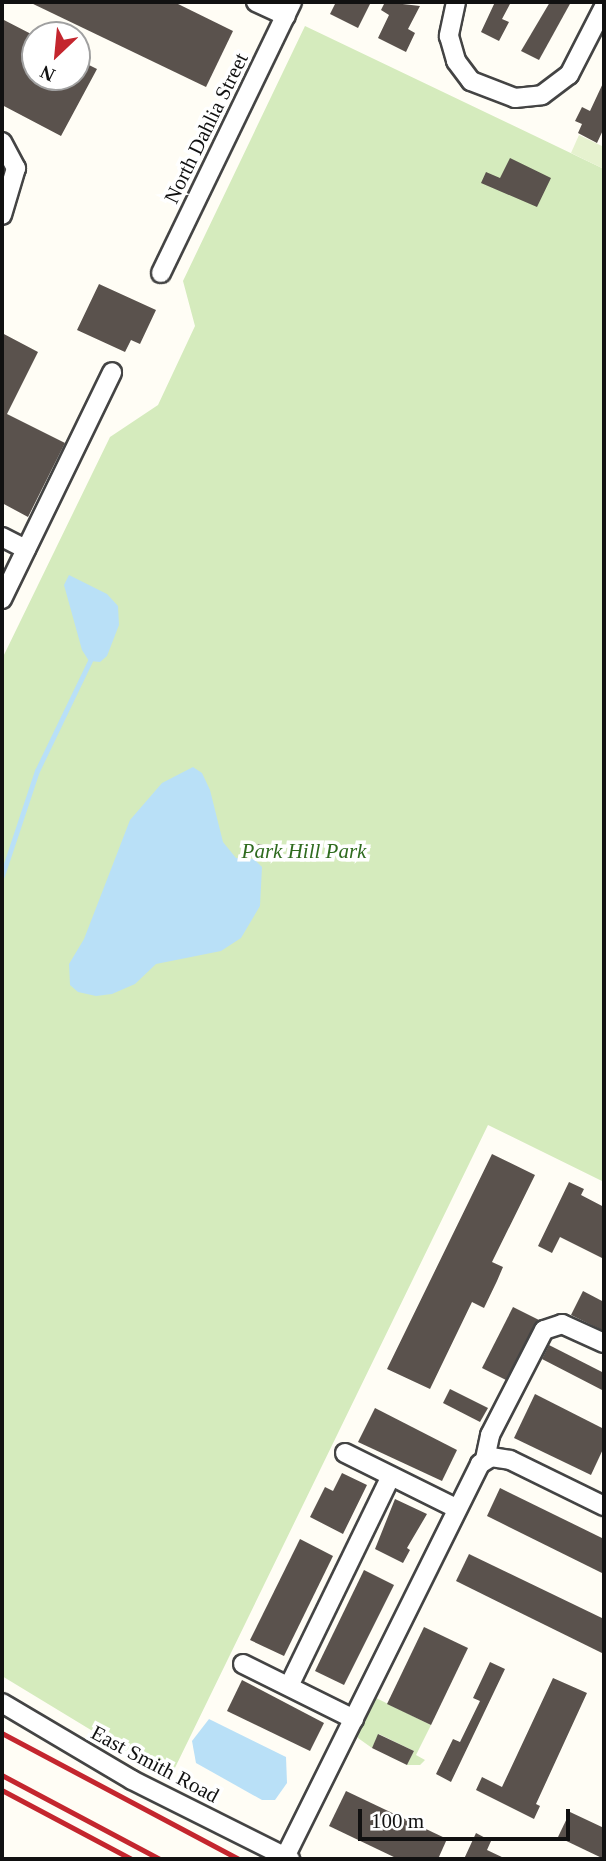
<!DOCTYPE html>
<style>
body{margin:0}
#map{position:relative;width:606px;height:1861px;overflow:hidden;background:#fffdf5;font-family:"Times New Roman",serif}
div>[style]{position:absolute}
.green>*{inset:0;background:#d5ebbd}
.pitch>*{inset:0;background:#e6f2cf}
.water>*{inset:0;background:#b9e0f7}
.stream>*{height:4.5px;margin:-2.25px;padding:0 2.25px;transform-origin:2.25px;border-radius:2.25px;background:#b9e0f7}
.building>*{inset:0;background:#5a524d}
.roads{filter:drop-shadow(2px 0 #444) drop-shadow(-2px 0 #444) drop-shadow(0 2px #444) drop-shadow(0 -2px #444)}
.minor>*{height:18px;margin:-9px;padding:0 9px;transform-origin:9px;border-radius:9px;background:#fff}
.rail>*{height:4.5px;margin:-2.25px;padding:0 2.25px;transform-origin:2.25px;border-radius:2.25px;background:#c4262e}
span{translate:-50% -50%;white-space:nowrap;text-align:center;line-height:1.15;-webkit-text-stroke:7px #fff;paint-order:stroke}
.street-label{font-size:21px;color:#111}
.park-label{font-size:21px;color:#2f6b1f;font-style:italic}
.frame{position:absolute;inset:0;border:4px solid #111;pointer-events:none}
.north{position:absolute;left:21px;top:21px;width:70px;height:70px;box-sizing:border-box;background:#fff;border:2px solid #a0a0a0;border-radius:50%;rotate:206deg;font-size:19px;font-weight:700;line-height:28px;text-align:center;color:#111}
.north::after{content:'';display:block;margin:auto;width:24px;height:32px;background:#c4262e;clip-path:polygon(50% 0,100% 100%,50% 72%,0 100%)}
.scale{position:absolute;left:358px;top:1809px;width:212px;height:32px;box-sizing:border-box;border:4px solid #111;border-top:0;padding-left:9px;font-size:21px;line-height:24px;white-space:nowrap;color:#111;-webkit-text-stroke:5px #fff;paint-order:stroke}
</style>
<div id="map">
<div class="green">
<div style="clip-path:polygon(305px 26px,604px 169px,604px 1182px,488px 1125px,170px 1778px,2px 1676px,2px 659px,110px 437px,158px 405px,195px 326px,183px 281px)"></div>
<div style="clip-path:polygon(372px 1696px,431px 1725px,416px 1755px,425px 1760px,420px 1765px,407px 1765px,414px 1751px,379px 1734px,372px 1748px,358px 1738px,359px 1722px)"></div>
</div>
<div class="pitch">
<div style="clip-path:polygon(579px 135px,604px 147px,604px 169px,571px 153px)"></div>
</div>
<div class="water">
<div style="clip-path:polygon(69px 575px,107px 594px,118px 606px,119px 625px,107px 656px,100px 662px,89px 661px,82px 650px,64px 585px)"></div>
<div style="clip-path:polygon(193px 767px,202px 773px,210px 790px,223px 842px,236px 858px,254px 859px,262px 867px,260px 906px,241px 938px,221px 951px,156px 964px,135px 984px,112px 994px,96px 996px,78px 992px,70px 985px,69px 964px,84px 939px,130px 820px,162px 783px)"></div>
<div style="clip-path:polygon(209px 1719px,286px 1757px,287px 1783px,275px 1800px,262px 1800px,196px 1763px,192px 1741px)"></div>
</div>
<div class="stream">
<div style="left:2px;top:876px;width:111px;rotate:-71.6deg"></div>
<div style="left:37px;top:771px;width:122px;rotate:-64.3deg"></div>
</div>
<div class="building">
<div style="clip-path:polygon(29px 2px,174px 2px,233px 31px,206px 87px)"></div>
<div style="clip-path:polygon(336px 2px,371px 2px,358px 28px,330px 14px)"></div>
<div style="clip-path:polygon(385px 2px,420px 6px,408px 29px,415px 33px,406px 52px,378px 38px,389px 15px,381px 10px)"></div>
<div style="clip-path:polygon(495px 2px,511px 2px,502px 19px,509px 22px,499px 41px,481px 32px)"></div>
<div style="clip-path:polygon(550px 2px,571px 2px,539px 60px,521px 51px)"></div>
<div style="clip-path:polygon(2px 19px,35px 36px,35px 77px,77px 77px,77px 59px,97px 69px,61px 136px,2px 105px)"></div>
<div style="clip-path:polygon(604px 81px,604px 128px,597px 143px,578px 133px,582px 124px,575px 121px,582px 107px,590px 111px)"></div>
<div style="clip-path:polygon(510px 158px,551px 178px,537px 207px,481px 183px,486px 172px,500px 178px)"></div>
<div style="clip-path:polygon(99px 284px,156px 310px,140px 344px,131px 340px,125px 352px,77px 330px)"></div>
<div style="clip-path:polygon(2px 333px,38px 352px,7px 414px,65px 443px,28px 517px,2px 503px)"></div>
<div style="clip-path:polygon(258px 844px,273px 847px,270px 861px,255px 857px)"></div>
<div style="clip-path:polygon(492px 1154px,535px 1175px,492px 1262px,503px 1267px,497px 1281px,484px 1308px,472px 1302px,430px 1389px,387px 1369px)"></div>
<div style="clip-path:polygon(569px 1182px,584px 1189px,581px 1195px,604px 1207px,604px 1259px,560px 1237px,552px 1253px,538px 1246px)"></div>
<div style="clip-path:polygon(583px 1291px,604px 1302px,604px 1331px,571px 1315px)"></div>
<div style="clip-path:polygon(513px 1307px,539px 1320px,506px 1380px,482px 1368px)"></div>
<div style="clip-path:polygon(549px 1345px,604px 1373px,604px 1391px,542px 1359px)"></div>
<div style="clip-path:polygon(450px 1389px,488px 1408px,480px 1422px,443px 1403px)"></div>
<div style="clip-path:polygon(535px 1394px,604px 1429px,604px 1447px,591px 1475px,514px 1438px)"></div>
<div style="clip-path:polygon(375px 1408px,457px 1450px,442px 1481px,358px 1442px)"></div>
<div style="clip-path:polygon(342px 1473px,367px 1485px,343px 1534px,310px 1517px,325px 1487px,333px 1491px)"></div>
<div style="clip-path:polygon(500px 1488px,604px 1539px,604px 1574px,487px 1516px)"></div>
<div style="clip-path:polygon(395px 1499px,427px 1514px,407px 1548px,410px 1550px,403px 1563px,375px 1549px)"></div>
<div style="clip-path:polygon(300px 1539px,333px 1556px,284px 1656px,250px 1640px)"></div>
<div style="clip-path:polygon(469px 1554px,604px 1619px,604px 1654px,456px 1581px)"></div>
<div style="clip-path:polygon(364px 1570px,394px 1585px,344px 1685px,315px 1671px)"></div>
<div style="clip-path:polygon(424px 1627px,468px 1648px,431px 1725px,387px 1704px)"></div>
<div style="clip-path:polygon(490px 1662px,505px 1669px,451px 1782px,436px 1774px,453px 1739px,460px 1742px,480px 1701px,473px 1698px)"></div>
<div style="clip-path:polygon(553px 1678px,587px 1693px,536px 1804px,540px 1806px,534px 1819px,476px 1790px,482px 1777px,502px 1787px)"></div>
<div style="clip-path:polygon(242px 1680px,324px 1723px,310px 1751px,227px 1711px)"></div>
<div style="clip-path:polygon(378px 1734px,414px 1751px,407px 1765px,372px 1748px)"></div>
<div style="clip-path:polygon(346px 1791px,447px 1839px,438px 1859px,398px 1859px,329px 1826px)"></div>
<div style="clip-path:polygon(570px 1812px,604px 1828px,604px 1859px,558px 1837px)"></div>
<div style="clip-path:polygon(476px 1833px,491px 1841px,487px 1850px,506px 1859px,464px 1859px)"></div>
</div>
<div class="roads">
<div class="minor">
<div style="left:256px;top:2px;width:33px;rotate:25deg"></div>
<div style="left:456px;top:2px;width:35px;rotate:102deg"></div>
<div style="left:449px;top:36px;width:26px;rotate:74deg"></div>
<div style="left:456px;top:61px;width:25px;rotate:53deg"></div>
<div style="left:471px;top:81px;width:47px;rotate:21.1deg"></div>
<div style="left:515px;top:98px;width:27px;rotate:-6deg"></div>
<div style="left:542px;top:95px;width:34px;rotate:-37deg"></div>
<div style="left:569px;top:75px;width:76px;rotate:-62.8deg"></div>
<div style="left:2px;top:142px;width:30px;rotate:62deg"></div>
<div style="left:16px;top:168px;width:49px;rotate:106.6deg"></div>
<div style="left:161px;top:273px;width:301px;rotate:-64.2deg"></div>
<div style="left:2px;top:537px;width:27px;rotate:27deg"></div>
<div style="left:2px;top:599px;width:252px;rotate:-64.1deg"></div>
<div style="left:345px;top:1453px;width:124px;rotate:26.4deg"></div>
<div style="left:485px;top:1459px;width:25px;rotate:-78deg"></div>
<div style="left:490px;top:1435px;width:118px;rotate:-62.8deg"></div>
<div style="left:544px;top:1330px;width:19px;rotate:-18deg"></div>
<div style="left:562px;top:1324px;width:46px;rotate:24.3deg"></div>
<div style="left:243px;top:1664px;width:124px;rotate:26.4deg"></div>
<div style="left:289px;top:1686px;width:233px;rotate:-64.1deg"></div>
<div style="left:2px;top:1703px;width:151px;rotate:30.6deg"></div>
<div style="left:132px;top:1780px;width:177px;rotate:26.6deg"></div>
<div style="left:285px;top:1857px;width:439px;rotate:-63.6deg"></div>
<div style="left:480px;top:1464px;width:13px;rotate:-32deg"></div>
<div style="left:491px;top:1457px;width:19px;rotate:9deg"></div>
<div style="left:510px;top:1460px;width:105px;rotate:26.1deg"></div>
</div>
</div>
<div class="rail">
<div style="left:2px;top:1733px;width:268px;rotate:28deg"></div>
<div style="left:2px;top:1775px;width:179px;rotate:28deg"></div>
<div style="left:2px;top:1790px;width:147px;rotate:28deg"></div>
</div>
<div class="street-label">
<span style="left:206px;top:128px;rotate:-64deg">North Dahlia Street</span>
<span style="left:155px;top:1764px;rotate:28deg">East Smith Road</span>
</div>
<div class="park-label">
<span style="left:304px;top:851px">Park Hill Park</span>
</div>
<div class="frame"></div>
<div class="north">N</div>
<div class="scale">100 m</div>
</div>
